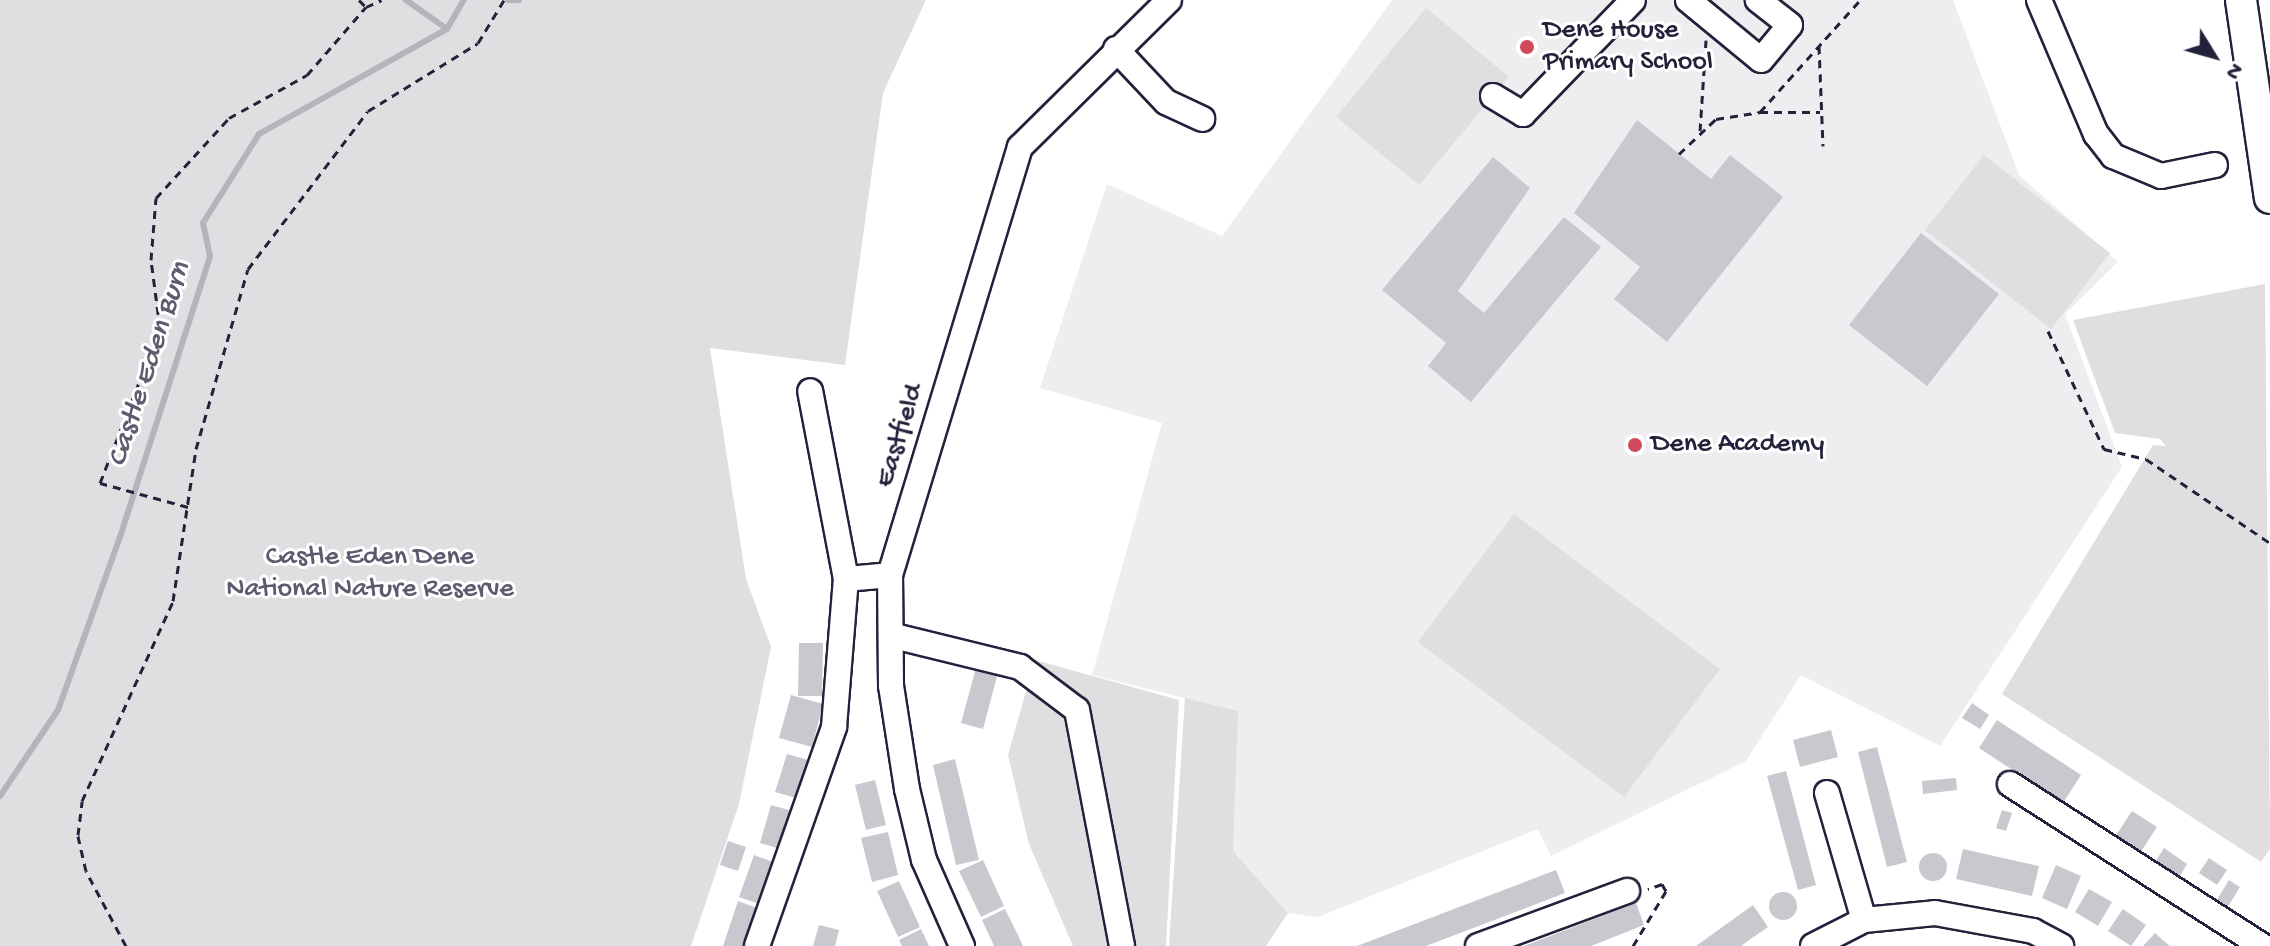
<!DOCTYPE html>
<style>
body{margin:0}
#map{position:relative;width:2270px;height:946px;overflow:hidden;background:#fff;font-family:"Gochi Hand",sans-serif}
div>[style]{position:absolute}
.built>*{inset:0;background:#eeeef1}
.green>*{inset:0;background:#dfdfe2}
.stream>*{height:6px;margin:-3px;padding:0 3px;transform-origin:3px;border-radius:3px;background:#b4b4bc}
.building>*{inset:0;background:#c8c8cf}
.round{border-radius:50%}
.path>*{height:3px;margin-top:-1.5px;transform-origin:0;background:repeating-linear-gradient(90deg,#22223b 0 8px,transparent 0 14px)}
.roads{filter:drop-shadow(2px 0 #22223b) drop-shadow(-2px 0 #22223b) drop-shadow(0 2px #22223b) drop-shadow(0 -2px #22223b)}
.minor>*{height:24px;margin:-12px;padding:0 12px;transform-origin:12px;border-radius:12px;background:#fff}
.major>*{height:30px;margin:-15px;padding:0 15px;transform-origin:15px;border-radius:15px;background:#fff}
.dots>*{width:22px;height:22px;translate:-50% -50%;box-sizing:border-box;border:4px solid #fff;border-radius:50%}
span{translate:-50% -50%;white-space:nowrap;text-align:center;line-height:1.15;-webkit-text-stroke:6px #fff;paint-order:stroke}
.poi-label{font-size:28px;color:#22223b}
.left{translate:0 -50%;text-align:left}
.street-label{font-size:28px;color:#22223b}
.park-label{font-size:28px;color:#5b5b6d}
.water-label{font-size:30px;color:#5c5c6f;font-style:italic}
.north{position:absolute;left:2174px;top:16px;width:80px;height:80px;-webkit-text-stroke:6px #fff;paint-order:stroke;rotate:127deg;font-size:22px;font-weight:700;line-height:32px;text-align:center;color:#22223b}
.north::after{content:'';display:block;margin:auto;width:28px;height:36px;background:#22223b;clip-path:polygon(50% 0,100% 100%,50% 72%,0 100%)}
</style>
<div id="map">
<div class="built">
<div style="clip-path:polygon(1392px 0,1953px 0,2019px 175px,2118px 262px,2065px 314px,2122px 467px,1940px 746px,1801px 675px,1746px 761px,1551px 856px,1538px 829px,1318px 917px,1288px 913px,1233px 851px,1237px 711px,1092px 675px,1162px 423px,1040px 388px,1107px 184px,1222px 236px)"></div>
</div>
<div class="green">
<div style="clip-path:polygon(0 0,926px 0,883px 93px,845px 365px,710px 348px,746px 579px,771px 647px,739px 804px,691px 946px,0 946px)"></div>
<div style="clip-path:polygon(1426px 8px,1509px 77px,1419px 185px,1336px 117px)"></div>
<div style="clip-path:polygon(1984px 155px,2110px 253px,2051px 329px,1925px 230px)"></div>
<div style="clip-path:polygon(2265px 284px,2270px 849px,2261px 862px,2002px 694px,2153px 445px,2166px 446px,2160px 439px,2115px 433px,2073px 320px)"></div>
<div style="clip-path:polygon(1514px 514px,1720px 669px,1624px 797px,1418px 642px)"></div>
<div style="clip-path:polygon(1035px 660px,1179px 700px,1166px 946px,1073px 946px,1029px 844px,1008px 755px)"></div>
<div style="clip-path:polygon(1185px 698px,1238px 711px,1233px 851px,1288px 913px,1266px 946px,1169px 946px)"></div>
</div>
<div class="stream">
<div style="left:406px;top:0;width:50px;rotate:35.3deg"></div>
<div style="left:508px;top:0;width:11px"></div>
<div style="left:0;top:796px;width:104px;rotate:-56deg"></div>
<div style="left:58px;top:710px;width:184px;rotate:-70.3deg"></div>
<div style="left:120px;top:537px;width:295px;rotate:-72.2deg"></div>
<div style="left:210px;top:256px;width:34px;rotate:-102deg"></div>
<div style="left:203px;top:223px;width:105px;rotate:-57.8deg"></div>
<div style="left:259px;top:134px;width:215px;rotate:-29.2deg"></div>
<div style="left:447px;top:29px;width:34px;rotate:-60deg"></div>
</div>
<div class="building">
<div style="clip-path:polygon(1637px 120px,1711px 179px,1730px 155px,1783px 197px,1667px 342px,1614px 299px,1640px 267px,1574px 213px)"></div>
<div style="clip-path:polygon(1493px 157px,1530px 188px,1458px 291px,1484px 313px,1564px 217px,1601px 247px,1471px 402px,1428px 366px,1446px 343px,1382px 290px)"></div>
<div style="clip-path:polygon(1921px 233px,1999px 294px,1927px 386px,1849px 325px)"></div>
<div style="clip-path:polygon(799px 643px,823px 643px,822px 696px,798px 696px)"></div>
<div style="clip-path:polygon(977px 664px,999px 669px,983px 729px,961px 723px)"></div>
<div style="clip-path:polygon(791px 695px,823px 704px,812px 747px,779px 738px)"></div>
<div style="clip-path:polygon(1972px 703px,1989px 715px,1980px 729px,1962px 718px)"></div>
<div style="clip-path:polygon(1997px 720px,2081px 775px,2063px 803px,1979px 748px)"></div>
<div style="clip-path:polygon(1831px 730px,1838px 757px,1800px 767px,1793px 740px)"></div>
<div style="clip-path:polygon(1877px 747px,1907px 862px,1887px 867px,1858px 752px)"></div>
<div style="clip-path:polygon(787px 754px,808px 760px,796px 798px,775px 792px)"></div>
<div style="clip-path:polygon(955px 759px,979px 860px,956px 865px,933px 765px)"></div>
<div style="clip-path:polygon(1786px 771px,1816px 885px,1798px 890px,1767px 776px)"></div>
<div style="clip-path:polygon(1956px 778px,1957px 790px,1923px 794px,1922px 781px)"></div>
<div style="clip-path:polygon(875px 780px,886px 825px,866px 830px,855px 785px)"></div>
<div style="clip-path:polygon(771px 805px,792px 811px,780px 849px,760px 843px)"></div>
<div style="clip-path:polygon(2002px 810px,2012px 813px,2006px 831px,1996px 828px)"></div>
<div style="clip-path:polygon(2132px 811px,2157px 827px,2136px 859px,2111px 843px)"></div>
<div style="clip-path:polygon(888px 832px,898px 875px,872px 882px,861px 838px)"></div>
<div style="clip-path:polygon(728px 841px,746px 847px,738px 871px,720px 865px)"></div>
<div style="clip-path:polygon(2164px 848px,2187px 864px,2177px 881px,2153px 865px)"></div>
<div style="clip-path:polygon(1963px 849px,2039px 866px,2032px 896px,1956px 879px)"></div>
<div class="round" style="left:1919px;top:853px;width:28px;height:28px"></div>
<div style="clip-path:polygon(754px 855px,776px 863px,762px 905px,739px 897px)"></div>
<div style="clip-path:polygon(2209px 858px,2227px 870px,2217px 885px,2199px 873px)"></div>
<div style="clip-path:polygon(983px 860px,1004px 906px,981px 917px,959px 871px)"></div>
<div style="clip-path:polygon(2056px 865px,2081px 876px,2067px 909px,2042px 898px)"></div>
<div style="clip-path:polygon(1556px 870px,1565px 893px,1476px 927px,1426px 946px,1357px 946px)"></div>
<div style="clip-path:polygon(2229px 880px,2240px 887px,2224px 913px,2213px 906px)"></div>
<div style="clip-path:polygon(899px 881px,920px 927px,898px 937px,877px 891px)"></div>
<div style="clip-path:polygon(2089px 889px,2112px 902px,2098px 926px,2075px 912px)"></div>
<div class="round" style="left:1769px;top:892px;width:28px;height:28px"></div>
<div style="clip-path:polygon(738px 901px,760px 909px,748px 946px,723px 946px)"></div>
<div style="clip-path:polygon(1636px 903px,1644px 925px,1591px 946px,1524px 946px)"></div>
<div style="clip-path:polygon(1753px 905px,1768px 927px,1752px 938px,1741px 946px,1696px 946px)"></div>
<div style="clip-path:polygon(1005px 909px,1016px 931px,1023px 946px,994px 946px,982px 920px)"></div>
<div style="clip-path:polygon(2123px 909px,2146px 925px,2131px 946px,2108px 931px)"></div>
<div style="clip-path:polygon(819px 925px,839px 930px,835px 946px,813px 946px)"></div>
<div style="clip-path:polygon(921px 929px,929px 946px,902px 946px,899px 940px)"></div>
<div style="clip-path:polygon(2155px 933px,2165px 942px,2170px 946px,2143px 946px)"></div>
</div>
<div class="path">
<div style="left:359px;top:0;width:10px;rotate:45deg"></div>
<div style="left:366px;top:7px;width:17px;rotate:-24deg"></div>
<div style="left:1819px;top:46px;width:100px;rotate:87.7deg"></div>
<div style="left:1760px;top:112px;width:60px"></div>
<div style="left:1700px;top:131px;width:91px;rotate:-86.2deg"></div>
<div style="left:1679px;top:154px;width:51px;rotate:-43.4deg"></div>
<div style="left:1716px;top:119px;width:45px;rotate:-9deg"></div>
<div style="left:1760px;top:112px;width:150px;rotate:-48.2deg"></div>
<div style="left:2048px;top:331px;width:131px;rotate:64.6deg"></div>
<div style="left:2104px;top:449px;width:43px;rotate:13.4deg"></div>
<div style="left:2146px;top:459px;width:150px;rotate:34.1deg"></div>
<div style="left:188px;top:507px;width:91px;rotate:-164.7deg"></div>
<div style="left:100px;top:483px;width:166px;rotate:-68.8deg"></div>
<div style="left:160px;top:328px;width:69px;rotate:-97.5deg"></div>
<div style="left:151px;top:260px;width:62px;rotate:-85.4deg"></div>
<div style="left:156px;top:198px;width:108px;rotate:-47.6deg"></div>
<div style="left:229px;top:118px;width:89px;rotate:-28.9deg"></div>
<div style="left:307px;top:75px;width:90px;rotate:-49.1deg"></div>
<div style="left:126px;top:946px;width:85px;rotate:-118.1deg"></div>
<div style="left:86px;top:871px;width:37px;rotate:-103deg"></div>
<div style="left:78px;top:835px;width:34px;rotate:-83deg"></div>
<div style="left:82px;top:801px;width:220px;rotate:-65.5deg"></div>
<div style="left:173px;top:601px;width:154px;rotate:-81.4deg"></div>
<div style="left:196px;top:449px;width:187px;rotate:-73.9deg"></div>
<div style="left:248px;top:269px;width:198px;rotate:-52.8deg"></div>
<div style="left:368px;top:111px;width:129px;rotate:-31.7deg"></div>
<div style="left:478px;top:43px;width:50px;rotate:-58.8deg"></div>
<div style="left:1633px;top:946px;width:64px;rotate:-59deg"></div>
<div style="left:1666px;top:891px;width:8px;rotate:-120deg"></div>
<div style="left:1662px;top:884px;width:15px;rotate:160deg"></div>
</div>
<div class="roads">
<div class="minor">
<div style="left:1688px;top:0;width:94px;rotate:39.4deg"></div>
<div style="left:1761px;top:60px;width:45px;rotate:-50.4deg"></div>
<div style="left:1790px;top:25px;width:41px;rotate:-142deg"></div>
<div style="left:2039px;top:0;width:146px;rotate:67deg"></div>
<div style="left:2096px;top:134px;width:28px;rotate:52deg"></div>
<div style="left:2113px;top:156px;width:52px;rotate:22.6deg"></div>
<div style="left:2161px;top:176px;width:55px;rotate:-11.5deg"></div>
<div style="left:1116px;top:49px;width:73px;rotate:46.7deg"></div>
<div style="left:1166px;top:102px;width:40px;rotate:25deg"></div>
<div style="left:1493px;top:96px;width:35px;rotate:31deg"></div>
<div style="left:1523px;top:114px;width:158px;rotate:-46deg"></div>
<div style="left:846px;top:579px;width:44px;rotate:-5.2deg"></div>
<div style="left:894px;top:636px;width:130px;rotate:13.8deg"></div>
<div style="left:1020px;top:667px;width:71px;rotate:37deg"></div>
<div style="left:1077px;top:710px;width:240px;rotate:79.2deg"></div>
<div style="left:2010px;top:784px;width:300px;rotate:32.7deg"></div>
<div style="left:1827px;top:793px;width:132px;rotate:73.8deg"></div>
<div style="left:757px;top:946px;width:232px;rotate:-70.6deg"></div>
<div style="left:834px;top:727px;width:148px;rotate:-85.4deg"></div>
<div style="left:846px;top:579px;width:191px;rotate:-100.8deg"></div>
<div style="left:962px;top:946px;width:94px;rotate:-113.8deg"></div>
<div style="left:924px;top:860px;width:73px;rotate:-103.5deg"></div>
<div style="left:907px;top:789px;width:104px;rotate:-98.8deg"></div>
<div style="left:891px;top:686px;width:111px;rotate:-90.5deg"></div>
<div style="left:890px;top:575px;width:447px;rotate:-73.1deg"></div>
<div style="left:1020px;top:147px;width:209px;rotate:-44.6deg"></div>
<div style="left:1478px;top:946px;width:159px;rotate:-20.3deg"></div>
<div style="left:1813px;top:946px;width:57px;rotate:-27deg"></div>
<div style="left:1864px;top:920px;width:71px;rotate:-5.6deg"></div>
<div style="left:1935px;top:913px;width:100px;rotate:10.4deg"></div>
<div style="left:2033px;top:931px;width:32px;rotate:28deg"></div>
</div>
<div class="major">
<div style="left:2241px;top:0;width:200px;rotate:81.7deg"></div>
</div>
</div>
<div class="dots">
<div style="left:1527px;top:47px;background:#d1495b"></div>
<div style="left:1635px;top:445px;background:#d1495b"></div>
</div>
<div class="poi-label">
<span class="left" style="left:1543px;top:47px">Dene House<br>Primary School</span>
<span class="left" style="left:1651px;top:445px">Dene Academy</span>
</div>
<div class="street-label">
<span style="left:901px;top:436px;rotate:-73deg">Eastfield</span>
</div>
<div class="park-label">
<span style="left:370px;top:574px">Castle Eden Dene<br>National Nature Reserve</span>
</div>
<div class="water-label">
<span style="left:151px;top:365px;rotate:-72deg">Castle Eden Burn</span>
</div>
<div class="north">N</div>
</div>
